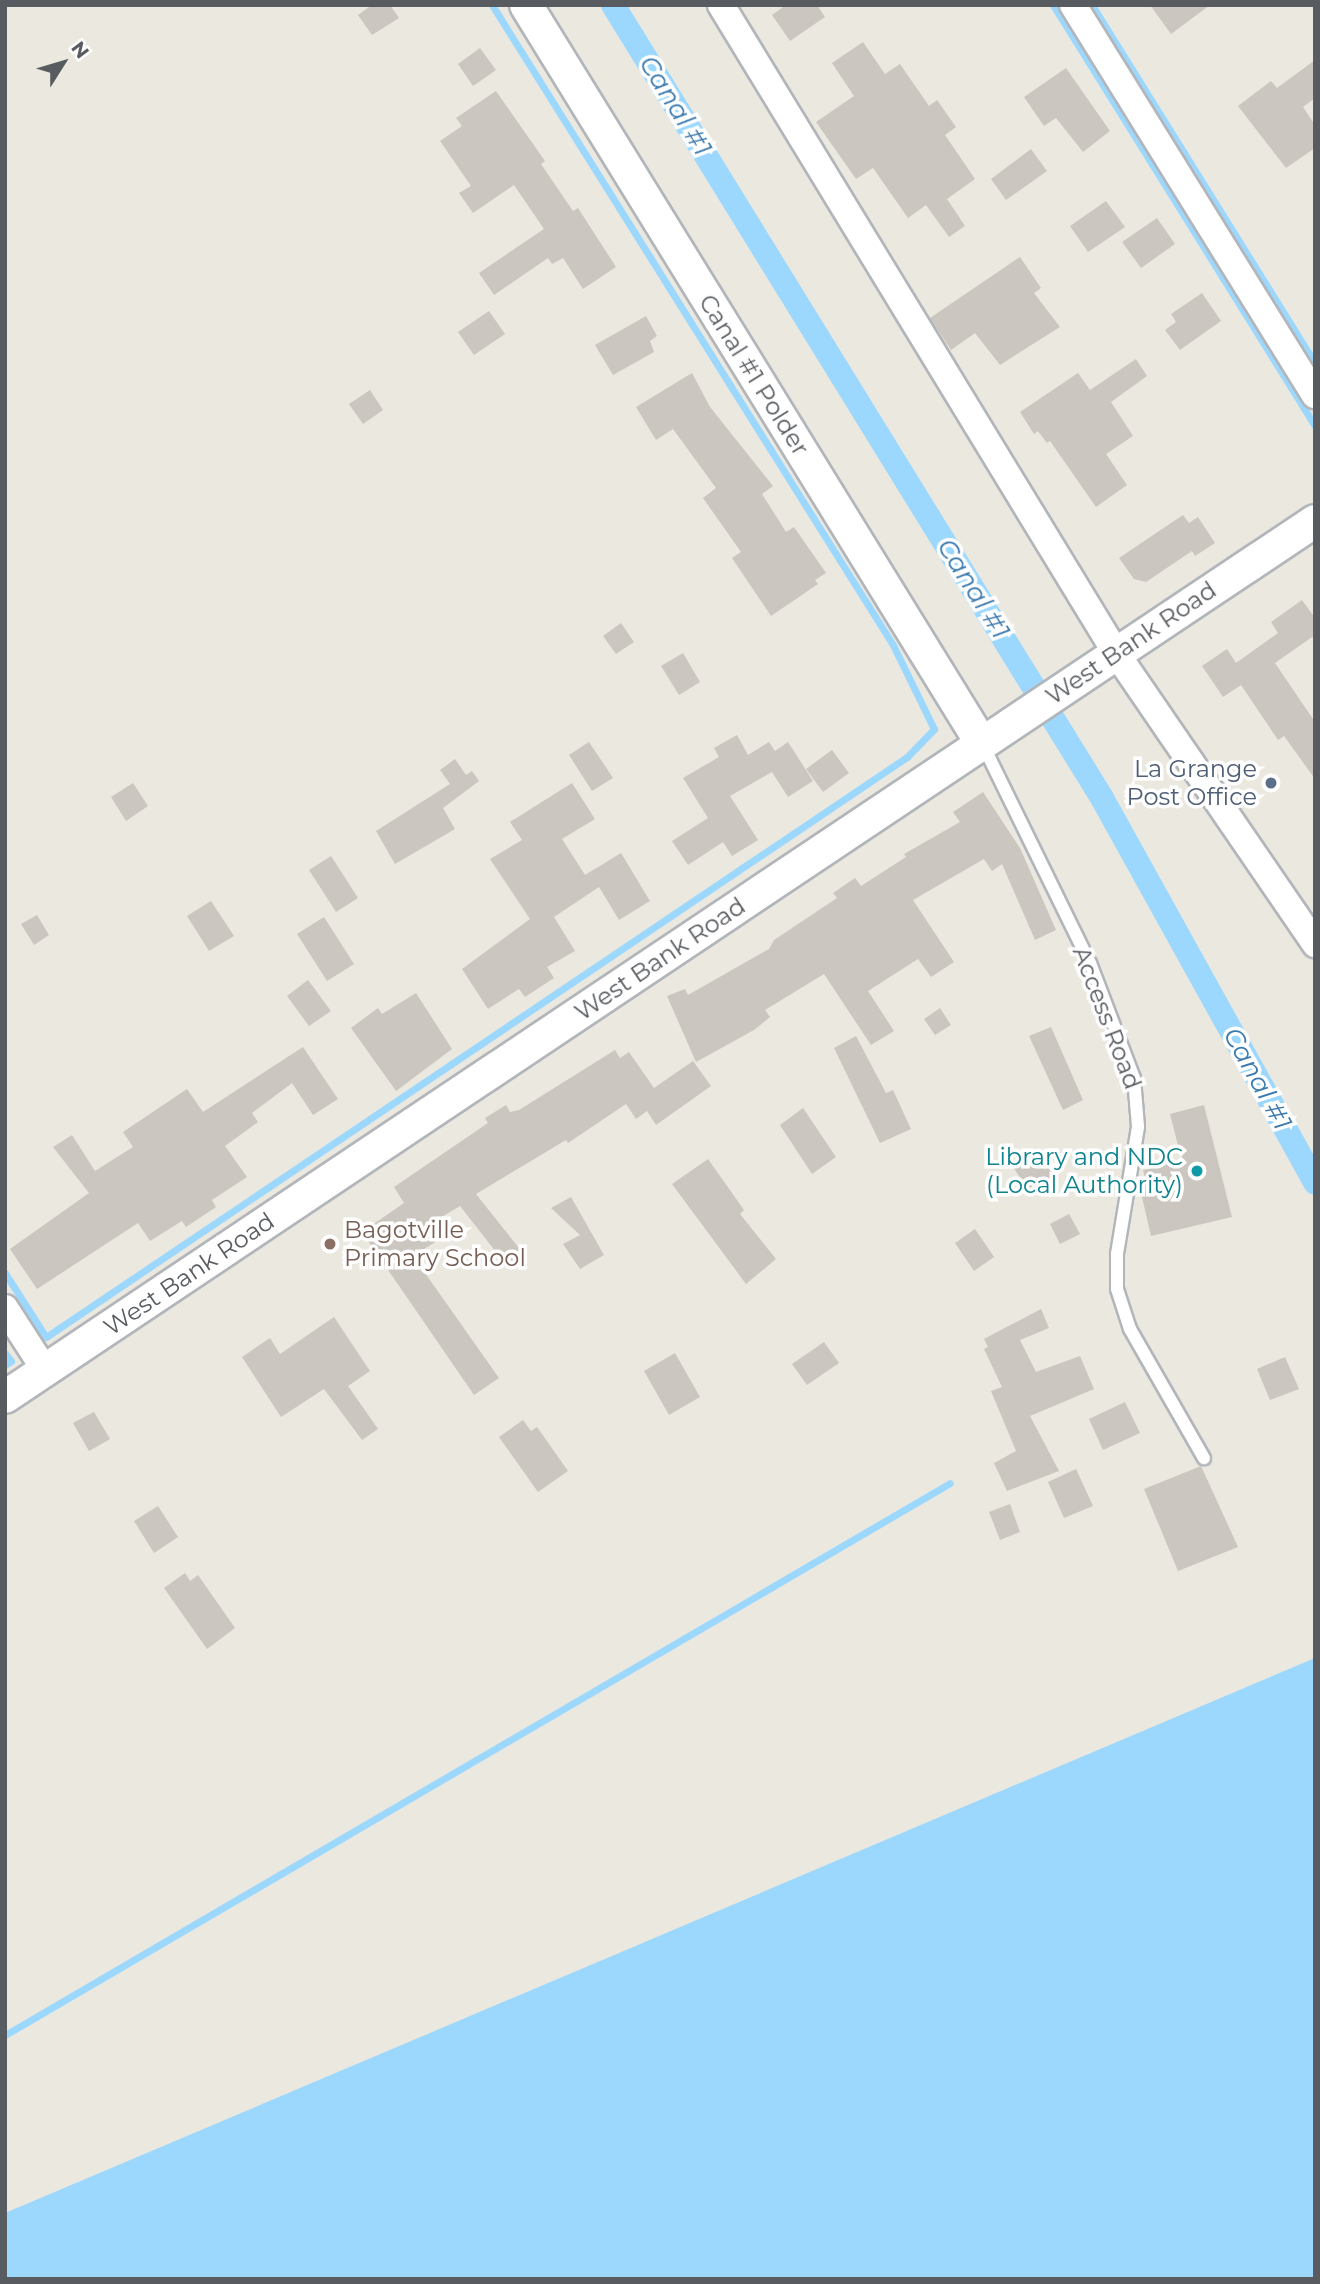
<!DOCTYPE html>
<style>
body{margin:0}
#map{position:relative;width:1320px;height:2284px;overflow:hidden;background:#ebe8df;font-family:Montserrat,sans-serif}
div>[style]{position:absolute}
.water>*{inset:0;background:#9cd8fe}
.stream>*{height:7px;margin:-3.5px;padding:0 3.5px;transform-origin:3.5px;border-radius:3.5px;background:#9cd8fe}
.canal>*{height:24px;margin:-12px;padding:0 12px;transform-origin:12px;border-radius:12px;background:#9cd8fe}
.building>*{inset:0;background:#cbc6c0}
.roads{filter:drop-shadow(2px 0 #b2b6ba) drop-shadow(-2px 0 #b2b6ba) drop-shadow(0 2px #b2b6ba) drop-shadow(0 -2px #b2b6ba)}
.service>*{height:12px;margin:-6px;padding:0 6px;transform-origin:6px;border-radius:6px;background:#fff}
.minor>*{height:26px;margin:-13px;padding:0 13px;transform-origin:13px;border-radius:13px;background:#fff}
.tertiary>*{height:32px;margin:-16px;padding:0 16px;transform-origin:16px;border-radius:16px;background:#fff}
.dots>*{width:19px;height:19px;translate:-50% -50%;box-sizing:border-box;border:4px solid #fff;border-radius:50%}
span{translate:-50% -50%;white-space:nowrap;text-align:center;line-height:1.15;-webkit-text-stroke:7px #fff;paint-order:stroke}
.street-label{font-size:24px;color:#585c60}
.service-label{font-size:24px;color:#4e5e75}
.right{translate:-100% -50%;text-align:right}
.culture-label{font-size:24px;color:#0d838f}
.education-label{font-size:24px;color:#785e54}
.left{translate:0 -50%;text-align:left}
.water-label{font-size:26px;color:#3b79ae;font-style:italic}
.frame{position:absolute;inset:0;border:7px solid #585c60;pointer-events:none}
.north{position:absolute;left:28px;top:28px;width:70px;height:70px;-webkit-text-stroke:5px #fff;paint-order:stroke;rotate:53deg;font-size:19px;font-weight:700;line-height:28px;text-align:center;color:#585c60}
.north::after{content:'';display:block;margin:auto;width:24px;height:32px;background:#585c60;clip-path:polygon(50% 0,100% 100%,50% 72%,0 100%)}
</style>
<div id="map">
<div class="water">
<div style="clip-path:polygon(1315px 1658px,1315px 2279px,5px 2279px,5px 2213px)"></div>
</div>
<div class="stream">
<div style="left:1053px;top:5px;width:496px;rotate:58.1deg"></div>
<div style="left:1092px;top:5px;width:422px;rotate:58.1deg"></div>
<div style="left:5px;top:1273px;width:76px;rotate:57.4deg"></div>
<div style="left:46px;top:1337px;width:1038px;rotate:-33.97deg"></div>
<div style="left:907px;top:757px;width:39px;rotate:-46deg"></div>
<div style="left:934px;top:729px;width:93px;rotate:-116deg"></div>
<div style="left:893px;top:645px;width:755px;rotate:-122.07deg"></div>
<div style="left:5px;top:1353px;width:10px;rotate:53deg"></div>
<div style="left:11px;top:1361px;width:7px;rotate:146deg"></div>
<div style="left:5px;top:2035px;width:1094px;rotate:-30.29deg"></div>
</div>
<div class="canal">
<div style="left:613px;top:5px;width:932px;rotate:58.34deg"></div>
<div style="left:1102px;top:798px;width:440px;rotate:61deg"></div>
</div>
<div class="building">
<div style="clip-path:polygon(372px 5px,390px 5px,399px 18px,372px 35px,358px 15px)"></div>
<div style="clip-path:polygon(786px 5px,817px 5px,825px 17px,790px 41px,772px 15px)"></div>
<div style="clip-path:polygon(1150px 5px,1210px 5px,1171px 34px)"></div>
<div style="clip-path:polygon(863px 42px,885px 74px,900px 64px,929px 106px,937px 100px,956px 127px,945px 135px,975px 179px,947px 199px,965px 226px,949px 237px,926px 205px,908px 218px,873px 168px,856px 179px,816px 122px,854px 96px,832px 63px)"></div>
<div style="clip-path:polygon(480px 48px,496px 70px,473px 86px,458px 64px)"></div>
<div style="clip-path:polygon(1315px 60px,1315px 98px,1303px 107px,1315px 125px,1315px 148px,1286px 168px,1238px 106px,1271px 81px,1277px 88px)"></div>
<div style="clip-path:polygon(1066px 68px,1110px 131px,1083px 152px,1056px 118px,1044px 126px,1024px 97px)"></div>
<div style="clip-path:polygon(496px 91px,545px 161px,541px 164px,573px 211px,578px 208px,616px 267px,583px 289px,563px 258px,552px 264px,548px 258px,494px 295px,479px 273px,544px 229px,514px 185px,473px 213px,459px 193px,471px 186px,440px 141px,462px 126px,456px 118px)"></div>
<div style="clip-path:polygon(1031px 149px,1047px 171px,1006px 200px,991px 179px)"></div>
<div style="clip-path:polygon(1106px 201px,1125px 227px,1088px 252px,1070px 226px)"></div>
<div style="clip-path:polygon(1157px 218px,1175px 244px,1141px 268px,1122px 242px)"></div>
<div style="clip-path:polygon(1020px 257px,1041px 288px,1034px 293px,1060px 327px,1000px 365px,975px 333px,951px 350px,930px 318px)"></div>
<div style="clip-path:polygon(1202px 293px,1221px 321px,1180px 350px,1165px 330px,1176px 322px,1171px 314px)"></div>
<div style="clip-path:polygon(489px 311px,505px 334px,474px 355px,458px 332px)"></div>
<div style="clip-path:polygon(646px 316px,657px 336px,650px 341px,654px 352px,613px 375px,595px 345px)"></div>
<div style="clip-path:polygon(1136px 359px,1147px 376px,1111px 402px,1133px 436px,1106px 454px,1127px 485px,1096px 507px,1050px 441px,1047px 443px,1038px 431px,1034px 434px,1020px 412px,1078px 373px,1090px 390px)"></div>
<div style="clip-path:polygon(692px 373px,710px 407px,773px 486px,762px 494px,786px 532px,794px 527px,826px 573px,815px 580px,818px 584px,771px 616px,732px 558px,741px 552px,703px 498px,716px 488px,673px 429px,656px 440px,636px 407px)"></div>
<div style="clip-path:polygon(370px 390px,383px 410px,363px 424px,349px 404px)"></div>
<div style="clip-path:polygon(1183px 515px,1189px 523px,1198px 517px,1215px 543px,1195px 556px,1192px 551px,1146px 582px,1134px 579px,1119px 558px)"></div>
<div style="clip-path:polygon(1302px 600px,1315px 618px,1315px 635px,1275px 663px,1315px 722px,1315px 779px,1284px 736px,1278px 740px,1241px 685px,1223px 697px,1202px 666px,1227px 649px,1236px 663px,1278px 633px,1271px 622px)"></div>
<div style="clip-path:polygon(621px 623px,634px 642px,616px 654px,603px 636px)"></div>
<div style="clip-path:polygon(683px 653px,700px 682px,679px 695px,661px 666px)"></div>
<div style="clip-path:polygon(737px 735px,748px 755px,769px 742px,775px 751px,788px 742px,813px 781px,788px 797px,772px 772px,730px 796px,758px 840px,732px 856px,723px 842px,688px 865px,672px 841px,708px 818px,683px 778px,719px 757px,714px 748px)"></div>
<div style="clip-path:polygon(589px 742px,613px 778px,592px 791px,569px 755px)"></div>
<div style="clip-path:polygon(832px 750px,849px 773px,823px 792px,806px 769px)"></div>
<div style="clip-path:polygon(455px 759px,466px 775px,472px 771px,479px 781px,443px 808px,455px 829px,395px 864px,376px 831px,450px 784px,440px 770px)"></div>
<div style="clip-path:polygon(133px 783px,148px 806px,126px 821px,111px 797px)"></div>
<div style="clip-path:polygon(572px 783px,595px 819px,562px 839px,585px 875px,621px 853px,650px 901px,619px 920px,599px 887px,554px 917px,575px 951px,547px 967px,554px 978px,525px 997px,519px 989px,488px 1009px,462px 969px,530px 919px,490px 859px,522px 840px,510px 822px)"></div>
<div style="clip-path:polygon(983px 792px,1020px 848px,1056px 930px,1035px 940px,1002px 864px,992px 871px,984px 859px,913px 900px,954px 962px,931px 977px,918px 959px,868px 991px,894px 1031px,871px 1045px,824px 974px,765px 1010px,770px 1017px,754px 1030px,696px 1062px,667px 996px,685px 989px,688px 995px,769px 949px,774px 940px,837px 898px,833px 893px,855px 878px,861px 886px,906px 857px,904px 854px,960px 822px,953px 812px)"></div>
<div style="clip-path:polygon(331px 856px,358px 898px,336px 912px,309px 870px)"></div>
<div style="clip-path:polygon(211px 901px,234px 936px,209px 951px,187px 916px)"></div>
<div style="clip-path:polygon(37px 915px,49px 935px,34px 945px,21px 924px)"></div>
<div style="clip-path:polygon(324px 917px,354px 964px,327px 981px,297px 934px)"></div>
<div style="clip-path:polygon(308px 980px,331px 1011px,309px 1026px,287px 996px)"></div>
<div style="clip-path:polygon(416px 993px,452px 1049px,396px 1091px,351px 1028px,378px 1008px,382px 1014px)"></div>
<div style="clip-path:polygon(940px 1008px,951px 1025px,935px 1035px,924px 1019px)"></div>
<div style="clip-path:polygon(1051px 1027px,1083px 1100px,1063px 1110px,1029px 1036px)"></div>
<div style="clip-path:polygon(856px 1036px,886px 1093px,893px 1090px,911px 1129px,880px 1143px,834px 1048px)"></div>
<div style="clip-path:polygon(303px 1047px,338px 1099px,313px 1115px,292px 1083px,252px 1113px,258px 1122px,225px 1146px,247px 1177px,212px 1200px,216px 1207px,186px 1227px,182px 1221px,150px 1241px,138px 1223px,37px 1289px,10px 1249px,89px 1193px,53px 1147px,72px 1135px,95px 1171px,133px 1147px,123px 1132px,187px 1089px,203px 1112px)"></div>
<div style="clip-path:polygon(615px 1050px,620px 1058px,629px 1052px,654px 1088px,693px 1061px,711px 1086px,656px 1125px,647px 1111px,636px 1119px,626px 1104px,568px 1143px,566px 1140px,476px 1194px,523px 1253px,507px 1266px,460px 1206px,430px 1224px,440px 1239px,413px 1256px,499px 1378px,474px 1395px,362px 1232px,404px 1203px,394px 1187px,488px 1123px,485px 1118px,506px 1105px,510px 1112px,519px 1110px)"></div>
<div style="clip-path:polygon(1204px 1105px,1232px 1217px,1151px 1236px,1138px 1180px,1145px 1178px,1143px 1170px,1182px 1161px,1170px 1114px)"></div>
<div style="clip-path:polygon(803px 1108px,836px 1157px,812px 1174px,780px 1125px)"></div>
<div style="clip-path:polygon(1036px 1148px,1053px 1175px,1029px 1191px,1011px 1164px)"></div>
<div style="clip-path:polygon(708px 1159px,744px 1210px,740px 1214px,776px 1259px,746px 1284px,672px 1184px)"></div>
<div style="clip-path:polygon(571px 1197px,604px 1255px,580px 1269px,563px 1244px,580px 1235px,551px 1208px)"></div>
<div style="clip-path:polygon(1069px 1214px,1080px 1234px,1060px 1244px,1050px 1224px)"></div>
<div style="clip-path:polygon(975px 1229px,994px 1257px,974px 1271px,955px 1243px)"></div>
<div style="clip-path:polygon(1041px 1309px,1049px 1328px,1020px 1340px,1036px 1372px,1080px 1356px,1094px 1389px,1030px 1416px,1059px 1471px,1007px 1491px,994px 1463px,1016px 1451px,991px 1391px,1002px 1387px,984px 1349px,988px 1347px,984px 1339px)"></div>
<div style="clip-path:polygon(334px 1317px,370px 1371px,348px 1386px,378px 1429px,362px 1440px,324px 1389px,281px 1417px,242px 1357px,270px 1338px,280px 1354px)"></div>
<div style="clip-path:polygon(824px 1342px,839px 1363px,807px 1385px,792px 1364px)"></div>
<div style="clip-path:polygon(675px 1353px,700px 1397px,669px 1415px,644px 1371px)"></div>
<div style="clip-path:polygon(1285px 1357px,1299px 1389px,1270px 1400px,1257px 1369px)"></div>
<div style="clip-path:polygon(1125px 1402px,1140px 1433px,1103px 1450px,1089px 1419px)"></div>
<div style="clip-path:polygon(94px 1412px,110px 1439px,89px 1451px,73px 1423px)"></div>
<div style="clip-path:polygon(523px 1420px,531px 1431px,537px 1427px,568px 1471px,538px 1492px,499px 1437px)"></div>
<div style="clip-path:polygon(1201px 1466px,1238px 1547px,1178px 1571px,1144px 1489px)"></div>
<div style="clip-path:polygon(1076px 1469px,1093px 1506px,1064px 1518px,1048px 1482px)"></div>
<div style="clip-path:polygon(1010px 1504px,1020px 1532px,1000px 1540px,989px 1512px)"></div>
<div style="clip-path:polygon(158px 1506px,178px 1537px,154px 1553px,134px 1521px)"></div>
<div style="clip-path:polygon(185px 1573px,190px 1581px,198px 1575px,235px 1628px,207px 1649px,164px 1588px)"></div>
</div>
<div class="roads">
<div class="service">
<div style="left:983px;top:745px;width:243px;rotate:63.9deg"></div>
<div style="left:1090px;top:963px;width:123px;rotate:69.1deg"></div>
<div style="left:1134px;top:1078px;width:49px;rotate:85.3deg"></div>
<div style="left:1138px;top:1127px;width:129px;rotate:99.4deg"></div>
<div style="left:1117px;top:1254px;width:35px;rotate:90deg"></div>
<div style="left:1117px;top:1289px;width:42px;rotate:72deg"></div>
<div style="left:1130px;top:1329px;width:149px;rotate:60.2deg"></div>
</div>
<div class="minor">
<div style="left:721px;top:5px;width:759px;rotate:58.63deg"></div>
<div style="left:1116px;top:653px;width:353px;rotate:55.6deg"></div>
<div style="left:1073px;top:5px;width:459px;rotate:58.2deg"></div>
<div style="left:5px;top:1308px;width:74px;rotate:57.2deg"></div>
</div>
<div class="tertiary">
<div style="left:526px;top:5px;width:868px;rotate:58.32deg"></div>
<div style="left:5px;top:1397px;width:1576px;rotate:-33.77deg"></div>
</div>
</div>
<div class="dots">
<div style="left:1271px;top:783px;background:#5c6f8a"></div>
<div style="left:1197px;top:1171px;background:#0f9aa8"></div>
<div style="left:330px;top:1244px;background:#8d6e63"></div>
</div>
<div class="street-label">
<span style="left:754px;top:375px;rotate:58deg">Canal #1 Polder</span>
<span style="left:1131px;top:643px;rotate:-34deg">West Bank Road</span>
<span style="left:660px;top:959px;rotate:-34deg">West Bank Road</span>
<span style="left:1107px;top:1018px;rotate:69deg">Access Road</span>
<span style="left:189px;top:1274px;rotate:-34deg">West Bank Road</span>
</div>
<div class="service-label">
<span class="right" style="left:1257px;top:783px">La Grange<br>Post Office</span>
</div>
<div class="culture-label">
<span class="right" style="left:1183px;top:1171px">Library and NDC<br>(Local Authority)</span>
</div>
<div class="education-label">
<span class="left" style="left:344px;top:1244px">Bagotville<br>Primary School</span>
</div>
<div class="water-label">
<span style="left:675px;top:106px;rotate:58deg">Canal #1</span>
<span style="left:973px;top:589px;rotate:58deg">Canal #1</span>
<span style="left:1257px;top:1079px;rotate:61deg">Canal #1</span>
</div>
<div class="frame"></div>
<div class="north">N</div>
</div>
